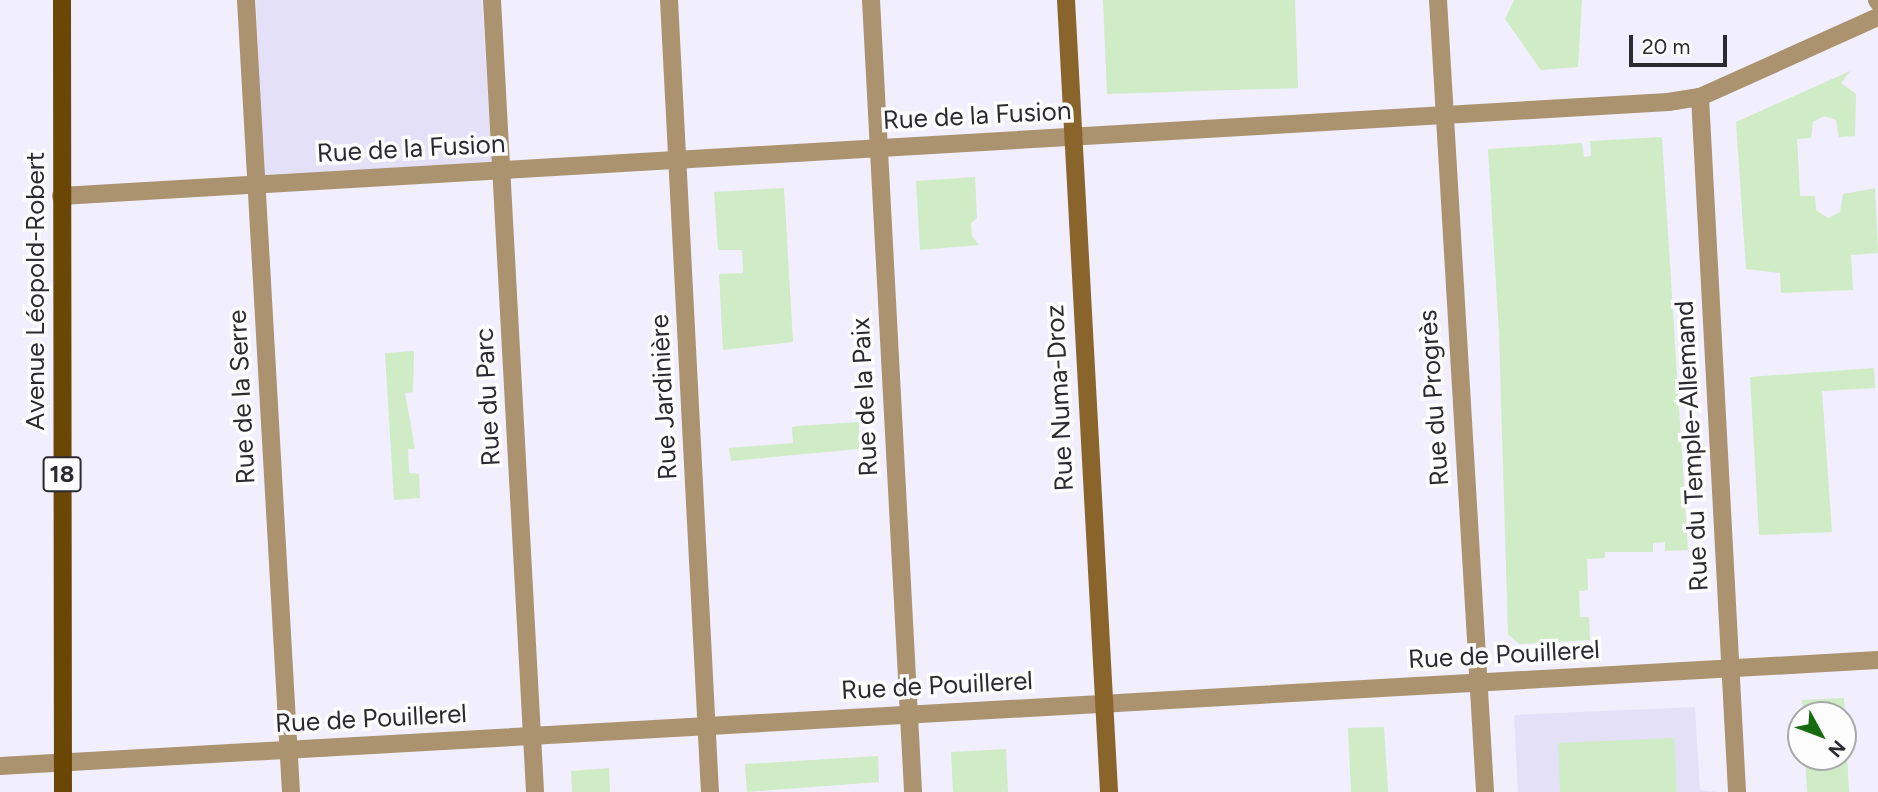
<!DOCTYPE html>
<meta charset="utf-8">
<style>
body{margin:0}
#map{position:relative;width:1878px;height:792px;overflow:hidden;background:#f1eefe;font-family:Figtree,sans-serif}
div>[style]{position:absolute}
.built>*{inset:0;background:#e4e0f7}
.green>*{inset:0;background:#cfecc6}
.street>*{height:18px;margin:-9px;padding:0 9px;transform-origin:9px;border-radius:9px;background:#ab936f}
.secondary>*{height:18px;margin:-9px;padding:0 9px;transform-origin:9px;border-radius:9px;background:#89652c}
.primary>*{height:18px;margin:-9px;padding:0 9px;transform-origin:9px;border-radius:9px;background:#6a4705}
span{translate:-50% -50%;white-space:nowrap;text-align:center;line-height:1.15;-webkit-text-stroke:7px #fdfdfd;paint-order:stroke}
.shield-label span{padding:2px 5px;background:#fdfdfd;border:2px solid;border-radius:5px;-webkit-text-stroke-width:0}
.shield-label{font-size:24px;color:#2b2a30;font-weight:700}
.street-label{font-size:26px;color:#2b2a30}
.north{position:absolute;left:1787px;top:701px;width:70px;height:70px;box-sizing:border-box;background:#fdfdfd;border:2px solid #a9a9ab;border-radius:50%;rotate:131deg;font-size:19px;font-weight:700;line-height:28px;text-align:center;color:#2b2a30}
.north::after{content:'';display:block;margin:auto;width:24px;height:32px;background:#166b11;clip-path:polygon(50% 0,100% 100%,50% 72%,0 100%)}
.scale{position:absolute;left:1629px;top:35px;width:98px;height:32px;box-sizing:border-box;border:4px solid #2b2a30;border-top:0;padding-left:9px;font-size:21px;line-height:24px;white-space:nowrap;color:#2b2a30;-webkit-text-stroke:5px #fdfdfd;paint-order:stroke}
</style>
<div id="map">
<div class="built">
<div style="clip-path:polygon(256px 0,482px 0,492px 163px,263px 176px)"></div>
<div style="clip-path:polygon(1695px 707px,1700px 790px,1717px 792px,1518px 792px,1514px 715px)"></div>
</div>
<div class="green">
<div style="clip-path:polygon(1103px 0,1295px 0,1298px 88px,1107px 94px)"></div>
<div style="clip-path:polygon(1514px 0,1582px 0,1578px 67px,1541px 70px,1505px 19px)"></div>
<div style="clip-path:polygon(1850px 71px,1841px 83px,1856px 94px,1855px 136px,1839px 137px,1836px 120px,1824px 116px,1813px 122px,1811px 138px,1797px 139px,1800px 196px,1815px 196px,1816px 210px,1828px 218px,1840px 212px,1843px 194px,1875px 188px,1878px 253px,1851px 255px,1853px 290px,1781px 293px,1780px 273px,1746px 269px,1736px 122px)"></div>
<div style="clip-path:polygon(1662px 137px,1688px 550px,1665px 551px,1665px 542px,1653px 543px,1653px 552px,1605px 552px,1605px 558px,1587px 559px,1588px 590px,1579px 591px,1580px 617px,1589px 617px,1590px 640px,1519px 644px,1508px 634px,1499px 334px,1488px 149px,1582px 143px,1584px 157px,1591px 156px,1590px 141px)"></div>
<div style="clip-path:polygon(975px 177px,977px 218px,971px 223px,972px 236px,979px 245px,920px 250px,916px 181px)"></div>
<div style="clip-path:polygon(784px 188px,793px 342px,723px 350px,719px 274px,743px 273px,742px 250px,718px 250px,714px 192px)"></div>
<div style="clip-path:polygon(414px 351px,413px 392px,405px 393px,415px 449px,408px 449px,409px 473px,419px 474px,420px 498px,394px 500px,385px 353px)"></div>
<div style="clip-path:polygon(1874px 368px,1875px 388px,1822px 391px,1832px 532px,1759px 535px,1750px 377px)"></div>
<div style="clip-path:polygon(859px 422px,859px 449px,731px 461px,729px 448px,793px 443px,792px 427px,797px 426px)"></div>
<div style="clip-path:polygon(1844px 698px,1849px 792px,1807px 792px,1805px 758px,1843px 757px,1843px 715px,1803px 715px,1802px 700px)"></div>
<div style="clip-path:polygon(1384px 727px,1388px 792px,1351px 792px,1348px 728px)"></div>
<div style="clip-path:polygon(1674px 738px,1677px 792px,1560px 792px,1558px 743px)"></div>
<div style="clip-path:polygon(1006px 749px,1008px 792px,953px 792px,951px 752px)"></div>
<div style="clip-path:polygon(878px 756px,879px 782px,747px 792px,745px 764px)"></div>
<div style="clip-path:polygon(609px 768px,610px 792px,572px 792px,571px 771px)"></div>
</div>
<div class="street">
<div style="left:246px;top:0;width:793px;rotate:86.75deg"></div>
<div style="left:492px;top:0;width:793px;rotate:86.89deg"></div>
<div style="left:669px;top:0;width:793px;rotate:87.04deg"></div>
<div style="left:871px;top:0;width:793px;rotate:86.96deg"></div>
<div style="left:1438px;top:0;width:793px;rotate:86.6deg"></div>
<div style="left:1877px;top:0;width:2px;rotate:63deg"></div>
<div style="left:1700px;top:97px;width:696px;rotate:86.95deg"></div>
<div style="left:61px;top:196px;width:1610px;rotate:-3.35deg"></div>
<div style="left:1668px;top:102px;width:32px;rotate:-9deg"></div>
<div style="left:1700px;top:97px;width:195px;rotate:-24.2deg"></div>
<div style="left:0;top:766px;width:1881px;rotate:-3.23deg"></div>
</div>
<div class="secondary">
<div style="left:1066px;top:0;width:793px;rotate:86.89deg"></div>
</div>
<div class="primary">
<div style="left:62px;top:0;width:792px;rotate:89.93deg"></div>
</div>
<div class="shield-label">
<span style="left:62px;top:474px">18</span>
</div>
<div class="street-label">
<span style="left:977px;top:116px;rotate:-3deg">Rue de la Fusion</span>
<span style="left:411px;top:149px;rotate:-3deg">Rue de la Fusion</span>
<span style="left:36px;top:291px;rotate:-90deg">Avenue Léopold-Robert</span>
<span style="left:242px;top:397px;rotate:-93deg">Rue de la Serre</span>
<span style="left:488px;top:397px;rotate:-93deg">Rue du Parc</span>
<span style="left:664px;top:397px;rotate:-93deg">Rue Jardinière</span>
<span style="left:865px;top:397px;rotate:-93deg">Rue de la Paix</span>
<span style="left:1060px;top:398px;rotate:-93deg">Rue Numa-Droz</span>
<span style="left:1434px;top:398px;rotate:-94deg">Rue du Progrès</span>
<span style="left:1692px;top:446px;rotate:-93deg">Rue du Temple-Allemand</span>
<span style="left:1504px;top:655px;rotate:-3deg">Rue de Pouillerel</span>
<span style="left:937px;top:686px;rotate:-3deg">Rue de Pouillerel</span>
<span style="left:371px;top:719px;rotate:-3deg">Rue de Pouillerel</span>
</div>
<div class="north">N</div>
<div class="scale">20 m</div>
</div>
